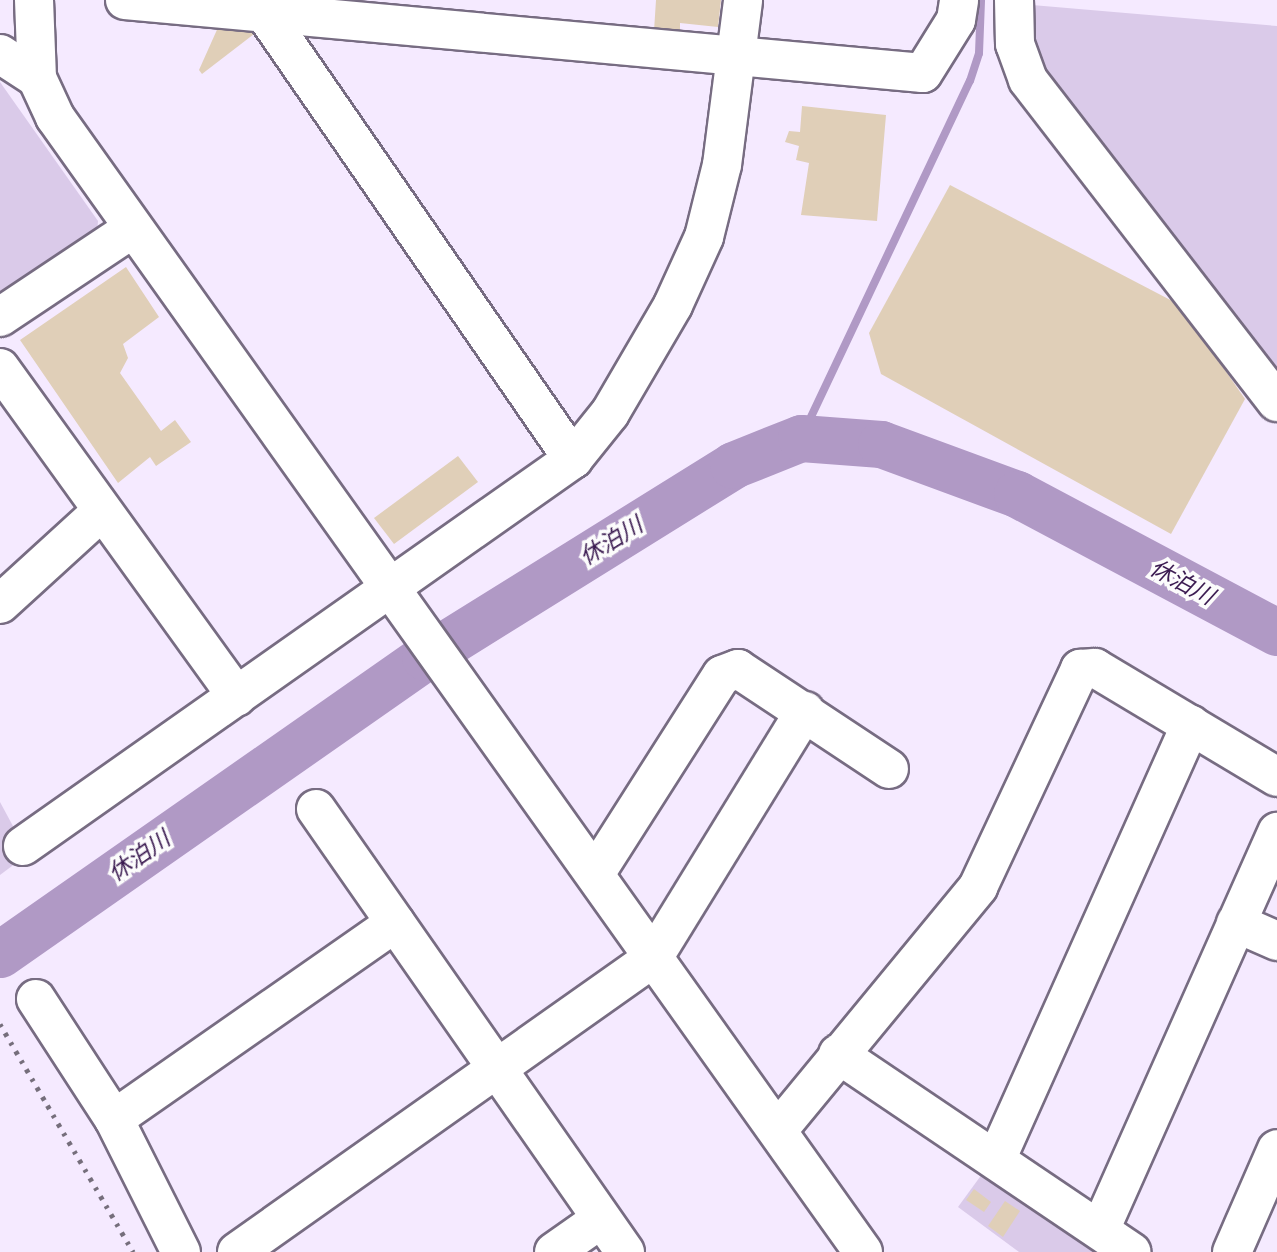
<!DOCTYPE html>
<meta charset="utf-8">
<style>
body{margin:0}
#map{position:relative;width:1277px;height:1252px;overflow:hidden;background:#f5eaff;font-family:"Titillium Web","Noto Sans JP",sans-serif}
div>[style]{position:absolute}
.green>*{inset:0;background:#dacae9}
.stream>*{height:8px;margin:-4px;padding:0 4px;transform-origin:4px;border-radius:4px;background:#b099c5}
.river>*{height:47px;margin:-23.5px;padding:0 23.5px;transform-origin:23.5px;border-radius:23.5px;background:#b099c5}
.building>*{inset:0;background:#e0cfb8}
.roads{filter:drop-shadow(2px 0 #776c82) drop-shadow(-2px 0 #776c82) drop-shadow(0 2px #776c82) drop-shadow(0 -2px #776c82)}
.minor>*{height:38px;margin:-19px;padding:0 19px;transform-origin:19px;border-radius:19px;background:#fff}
.rail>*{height:5px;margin-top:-2.5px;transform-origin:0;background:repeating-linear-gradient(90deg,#756e7b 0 3.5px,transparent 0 10.5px)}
span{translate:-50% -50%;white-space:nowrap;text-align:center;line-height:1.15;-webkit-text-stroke:7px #fcfcfc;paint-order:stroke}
.water-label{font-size:23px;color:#3b1b51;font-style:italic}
</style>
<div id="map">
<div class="green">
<div style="clip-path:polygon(1032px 5px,1277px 26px,1277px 375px,1036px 59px)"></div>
<div style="clip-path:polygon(0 82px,98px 221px,97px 232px,0 301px)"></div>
<div style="clip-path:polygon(0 802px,28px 854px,0 875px)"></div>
<div style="clip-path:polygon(985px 1170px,1114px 1252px,1019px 1252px,958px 1207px)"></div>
</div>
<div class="stream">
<div style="left:801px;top:438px;width:395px;rotate:-64.7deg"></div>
<div style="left:970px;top:81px;width:29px;rotate:-72deg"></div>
<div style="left:979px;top:53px;width:53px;rotate:-87.8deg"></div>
</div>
<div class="river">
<div style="left:0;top:954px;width:518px;rotate:-34.95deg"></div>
<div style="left:425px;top:657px;width:363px;rotate:-31.9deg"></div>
<div style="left:733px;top:465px;width:73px;rotate:-21.7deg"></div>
<div style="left:801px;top:438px;width:80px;rotate:4.3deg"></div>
<div style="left:881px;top:444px;width:145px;rotate:20.2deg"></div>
<div style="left:1017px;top:494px;width:294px;rotate:28deg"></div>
</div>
<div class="building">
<div style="clip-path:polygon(656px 0,721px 0,718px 27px,680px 23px,680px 33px,654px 31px)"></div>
<div style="clip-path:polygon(220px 23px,258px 31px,202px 74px,199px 70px)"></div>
<div style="clip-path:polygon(802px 106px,886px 115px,877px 221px,801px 215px,809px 163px,796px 160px,799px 146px,785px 142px,789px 131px,800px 132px)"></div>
<div style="clip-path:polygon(950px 185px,1180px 305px,1245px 399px,1171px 534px,881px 374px,869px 333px)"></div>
<div style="clip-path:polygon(126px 267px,159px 317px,123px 344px,128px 358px,120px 373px,161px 431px,175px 420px,191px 442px,156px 466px,150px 457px,118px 483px,20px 340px)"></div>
<div style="clip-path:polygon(458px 456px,478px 482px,394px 544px,374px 518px)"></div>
<div style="clip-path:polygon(974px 1189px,991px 1202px,984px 1212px,966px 1200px)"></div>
<div style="clip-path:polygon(1005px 1201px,1020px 1211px,1003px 1237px,988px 1226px)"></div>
</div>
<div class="roads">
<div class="minor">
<div style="left:34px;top:0;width:78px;rotate:87.8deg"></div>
<div style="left:37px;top:78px;width:43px;rotate:65.2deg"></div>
<div style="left:55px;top:117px;width:1393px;rotate:54.55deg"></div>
<div style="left:125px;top:0;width:801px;rotate:5.23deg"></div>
<div style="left:923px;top:73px;width:62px;rotate:-58.1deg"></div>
<div style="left:956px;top:20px;width:20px;rotate:-81deg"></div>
<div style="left:1014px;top:0;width:44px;rotate:88.7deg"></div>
<div style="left:1015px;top:44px;width:38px;rotate:70deg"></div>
<div style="left:1028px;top:80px;width:407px;rotate:52.3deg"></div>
<div style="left:266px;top:15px;width:540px;rotate:55.34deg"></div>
<div style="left:0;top:54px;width:44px;rotate:33deg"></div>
<div style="left:0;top:317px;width:159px;rotate:-33.7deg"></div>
<div style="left:0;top:368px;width:405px;rotate:54.2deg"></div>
<div style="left:0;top:604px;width:138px;rotate:-42.4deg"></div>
<div style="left:316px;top:809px;width:540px;rotate:55.1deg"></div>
<div style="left:23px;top:846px;width:673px;rotate:-35.13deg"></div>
<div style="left:573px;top:459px;width:59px;rotate:-51.2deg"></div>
<div style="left:610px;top:413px;width:125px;rotate:-59.7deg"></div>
<div style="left:673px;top:305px;width:75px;rotate:-65.5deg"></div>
<div style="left:704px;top:237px;width:74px;rotate:-76deg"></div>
<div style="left:722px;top:165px;width:166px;rotate:-82.7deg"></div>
<div style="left:595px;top:874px;width:236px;rotate:-57.5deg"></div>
<div style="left:722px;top:675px;width:17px;rotate:-21deg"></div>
<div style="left:738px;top:669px;width:181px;rotate:33.5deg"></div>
<div style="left:1236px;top:923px;width:45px;rotate:23.7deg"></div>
<div style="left:36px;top:999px;width:143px;rotate:57deg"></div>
<div style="left:114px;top:1119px;width:149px;rotate:63.3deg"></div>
<div style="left:838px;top:1054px;width:354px;rotate:34deg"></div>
<div style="left:114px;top:1119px;width:343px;rotate:-34.9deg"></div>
<div style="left:778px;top:1130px;width:315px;rotate:-50.5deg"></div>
<div style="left:978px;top:887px;width:241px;rotate:-64.9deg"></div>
<div style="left:1080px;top:669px;width:15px;rotate:-4deg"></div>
<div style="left:1095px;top:668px;width:212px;rotate:30.9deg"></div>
<div style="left:996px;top:1160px;width:477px;rotate:-65.9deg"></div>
<div style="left:1100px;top:1230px;width:436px;rotate:-66deg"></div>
<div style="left:237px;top:1252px;width:509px;rotate:-35.25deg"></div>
<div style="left:653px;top:958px;width:290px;rotate:-58.4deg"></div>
<div style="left:554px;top:1252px;width:57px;rotate:-35.1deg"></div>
<div style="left:1232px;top:1252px;width:112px;rotate:-66.4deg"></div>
</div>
</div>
<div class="rail">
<div style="left:0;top:1024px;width:264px;rotate:59.7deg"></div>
</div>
<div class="water-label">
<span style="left:611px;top:541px;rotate:-32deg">休泊川</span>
<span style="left:1182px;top:582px;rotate:28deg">休泊川</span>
<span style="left:139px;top:856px;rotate:-35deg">休泊川</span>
</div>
</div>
